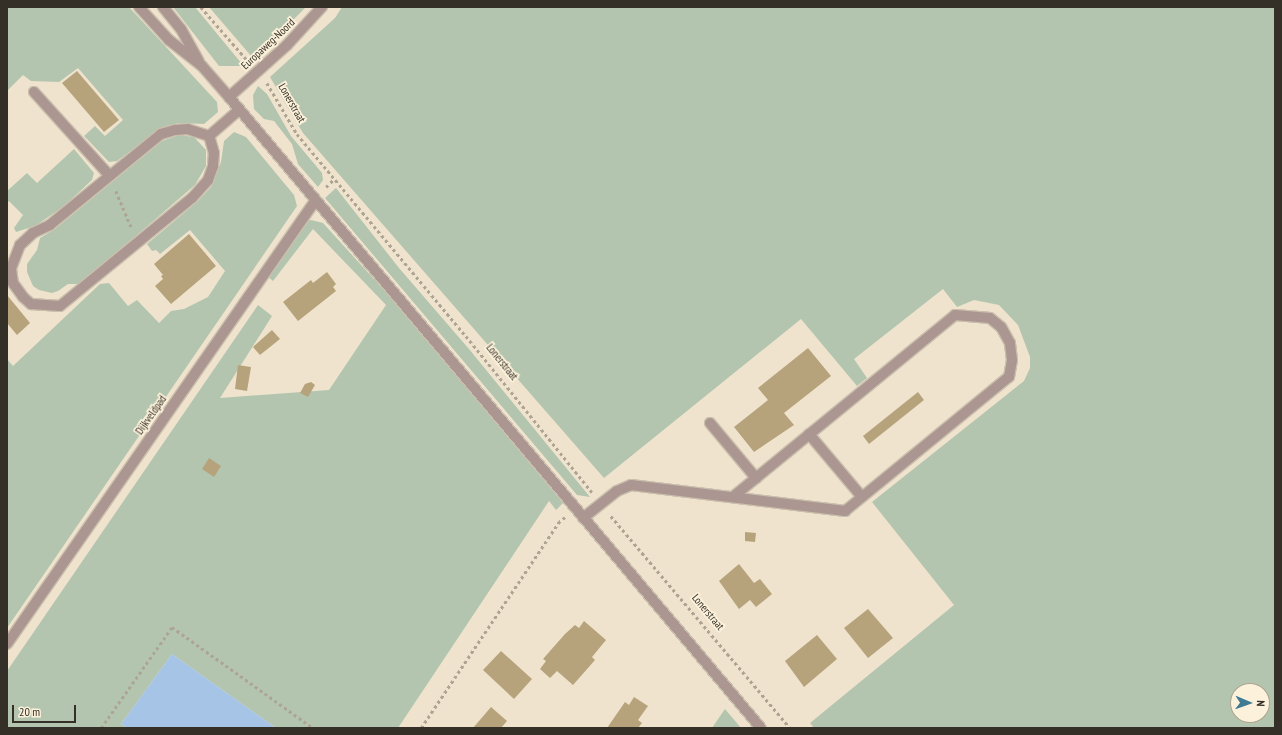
<!DOCTYPE html>
<style>
body{margin:0}
#map{position:relative;width:1282px;height:735px;overflow:hidden;background:#efe3cd;font-family:"PT Sans Narrow",sans-serif}
div>[style]{position:absolute}
.green>*{inset:0;background:#b3c5af}
.water>*{inset:0;background:#a6c5e6}
.building>*{inset:0;background:#b6a37c}
.path>*{height:2.5px;margin-top:-1.25px;transform-origin:0;background:repeating-linear-gradient(90deg,#aea493 0 3px,transparent 0 6px)}
.roads{filter:drop-shadow(1px 0 #cabfac) drop-shadow(-1px 0 #cabfac) drop-shadow(0 1px #cabfac) drop-shadow(0 -1px #cabfac)}
.service>*{height:10px;margin:-5px;padding:0 5px;transform-origin:5px;border-radius:5px;background:#ab9692}
.minor>*{height:10px;margin:-5px;padding:0 5px;transform-origin:5px;border-radius:5px;background:#ab9692}
.tertiary>*{height:10px;margin:-5px;padding:0 5px;transform-origin:5px;border-radius:5px;background:#ab9692}
span{translate:-50% -50%;white-space:nowrap;text-align:center;line-height:1.15;-webkit-text-stroke:3.5px #fcf1da;paint-order:stroke}
.street-label{font-size:11px;color:#342f27}
.frame{position:absolute;inset:0;border:8px solid #342f27;pointer-events:none}
.north{position:absolute;left:1230px;top:683px;width:40px;height:40px;box-sizing:border-box;background:#fcf1da;border:1px solid #aca392;border-radius:50%;rotate:92deg;font-size:11px;font-weight:700;line-height:16px;text-align:center;color:#342f27}
.north::after{content:'';display:block;margin:auto;width:14px;height:18px;background:#3f7b92;clip-path:polygon(50% 0,100% 100%,50% 72%,0 100%)}
.scale{position:absolute;left:12px;top:705px;width:64px;height:18px;box-sizing:border-box;border:2px solid #342f27;border-top:0;padding-left:5px;font-size:12px;line-height:14px;white-space:nowrap;color:#342f27;-webkit-text-stroke:3px #fcf1da;paint-order:stroke}
</style>
<div id="map">
<div class="green">
<div style="clip-path:polygon(9px 7px,129px 7px,217px 102px,218px 112px,204px 124px,179px 123px,163px 127px,117px 161px,109px 162px,84px 136px,95px 126px,105px 136px,123px 120px,78px 68px,59px 82px,31px 81px,23px 75px,7px 91px,7px 9px)"></div>
<div style="clip-path:polygon(173px 7px,195px 7px,242px 64px,240px 66px,219px 66px)"></div>
<div style="clip-path:polygon(209px 7px,306px 7px,272px 41px,252px 57px)"></div>
<div style="clip-path:polygon(evenodd,342px 7px,1275px 7px,1275px 728px,814px 728px,810px 723px,954px 605px,872px 502px,1024px 381px,1030px 368px,1030px 357px,1018px 325px,999px 305px,974px 300px,957px 307px,943px 289px,854px 359px,867px 378px,857px 386px,801px 319px,604px 478px,303px 133px,270px 77px,335px 18px,342px 7px,1238px 691px,1262px 691px,1262px 715px,1238px 715px,1238px 691px)"></div>
<div style="clip-path:polygon(258px 86px,267px 94px,291px 136px,322px 173px,323px 180px,318px 187px,298px 164px,292px 144px,274px 121px,264px 119px,254px 109px,253px 95px)"></div>
<div style="clip-path:polygon(234px 132px,246px 137px,294px 195px,297px 206px,7px 628px,7px 359px,13px 366px,100px 284px,109px 283px,128px 306px,137px 300px,159px 323px,171px 311px,184px 309px,208px 297px,225px 271px,190px 230px,160px 254px,156px 250px,152px 251px,147px 244px,197px 202px,211px 187px,221px 162px,224px 141px)"></div>
<div style="clip-path:polygon(179px 135px,194px 137px,206px 150px,206px 166px,195px 185px,80px 284px,68px 284px,58px 291px,52px 293px,39px 290px,33px 286px,27px 272px,27px 264px,37px 250px,40px 238px,55px 229px,162px 141px)"></div>
<div style="clip-path:polygon(74px 149px,94px 173px,92px 180px,63px 207px,35px 226px,16px 232px,14px 228px,23px 215px,9px 201px,7px 203px,7px 191px,27px 173px,37px 183px)"></div>
<div style="clip-path:polygon(336px 188px,399px 268px,469px 349px,590px 497px,577px 495px,325px 198px)"></div>
<div style="clip-path:polygon(311px 220px,323px 223px,392px 299px,563px 503px,556px 510px,549px 501px,398px 728px,276px 728px,172px 654px,121px 724px,127px 728px,7px 728px,7px 671px,258px 305px,272px 316px,220px 398px,329px 390px,386px 305px,313px 229px,273px 281px,266px 275px,304px 222px)"></div>
<div style="clip-path:polygon(725px 709px,741px 728px,712px 728px)"></div>
</div>
<div class="water">
<div style="clip-path:polygon(172px 654px,276px 728px,127px 728px,121px 724px)"></div>
</div>
<div class="building">
<div style="clip-path:polygon(77px 71px,119px 120px,104px 132px,62px 83px)"></div>
<div style="clip-path:polygon(189px 234px,216px 266px,171px 304px,155px 286px,163px 279px,161px 276px,163px 275px,154px 264px)"></div>
<div style="clip-path:polygon(327px 272px,336px 284px,333px 287px,336px 291px,298px 321px,283px 302px,311px 280px,313px 283px)"></div>
<div style="clip-path:polygon(7px 295px,30px 323px,17px 335px,7px 323px)"></div>
<div style="clip-path:polygon(272px 330px,280px 339px,260px 355px,253px 347px)"></div>
<div style="clip-path:polygon(808px 348px,831px 376px,784px 413px,794px 425px,754px 452px,734px 427px,768px 400px,758px 388px)"></div>
<div style="clip-path:polygon(238px 365px,251px 367px,247px 391px,235px 389px)"></div>
<div style="clip-path:polygon(311px 382px,315px 385px,308px 397px,300px 393px,305px 384px)"></div>
<div style="clip-path:polygon(918px 392px,924px 400px,869px 444px,863px 436px)"></div>
<div style="clip-path:polygon(209px 458px,221px 466px,214px 477px,202px 469px)"></div>
<div style="clip-path:polygon(745px 532px,756px 533px,755px 542px,745px 541px)"></div>
<div style="clip-path:polygon(739px 564px,754px 583px,760px 579px,772px 594px,756px 607px,750px 600px,739px 609px,719px 581px)"></div>
<div style="clip-path:polygon(868px 609px,893px 638px,868px 658px,844px 628px)"></div>
<div style="clip-path:polygon(584px 621px,606px 640px,592px 657px,595px 660px,573px 685px,557px 671px,550px 678px,540px 669px,546px 661px,543px 659px,565px 634px,575px 625px,579px 628px)"></div>
<div style="clip-path:polygon(817px 635px,837px 659px,804px 687px,785px 661px)"></div>
<div style="clip-path:polygon(501px 651px,532px 679px,514px 699px,483px 670px)"></div>
<div style="clip-path:polygon(634px 697px,648px 706px,638px 720px,642px 723px,638px 728px,607px 728px,625px 702px,629px 705px)"></div>
<div style="clip-path:polygon(491px 707px,507px 721px,501px 728px,473px 728px)"></div>
</div>
<div class="path">
<div style="left:201px;top:7px;width:70px;rotate:49deg"></div>
<div style="left:267px;top:83px;width:59px;rotate:59.5deg"></div>
<div style="left:297px;top:134px;width:263px;rotate:50.1deg"></div>
<div style="left:466px;top:336px;width:201px;rotate:51.1deg"></div>
<div style="left:326px;top:187px;width:11px;rotate:-45deg"></div>
<div style="left:116px;top:191px;width:39px;rotate:67deg"></div>
<div style="left:611px;top:516px;width:277px;rotate:49.8deg"></div>
<div style="left:101px;top:728px;width:123px;rotate:-54.9deg"></div>
<div style="left:172px;top:627px;width:173px;rotate:35.6deg"></div>
<div style="left:421px;top:728px;width:247px;rotate:-56.2deg"></div>
<div style="left:558px;top:523px;width:9px;rotate:-41deg"></div>
</div>
<div class="roads">
<div class="service">
<div style="left:34px;top:92px;width:113px;rotate:47.9deg"></div>
<div style="left:209px;top:136px;width:22px;rotate:-162deg"></div>
<div style="left:188px;top:129px;width:13px;rotate:176deg"></div>
<div style="left:175px;top:130px;width:15px;rotate:164deg"></div>
<div style="left:161px;top:134px;width:144px;rotate:140.7deg"></div>
<div style="left:50px;top:225px;width:19px;rotate:155deg"></div>
<div style="left:33px;top:233px;width:18px;rotate:137deg"></div>
<div style="left:20px;top:245px;width:26px;rotate:111deg"></div>
<div style="left:11px;top:269px;width:14px;rotate:82deg"></div>
<div style="left:13px;top:283px;width:17px;rotate:54deg"></div>
<div style="left:23px;top:297px;width:11px;rotate:41deg"></div>
<div style="left:31px;top:304px;width:29px;rotate:4deg"></div>
<div style="left:60px;top:306px;width:171px;rotate:-39.3deg"></div>
<div style="left:192px;top:198px;width:24px;rotate:-48deg"></div>
<div style="left:208px;top:180px;width:15px;rotate:-70deg"></div>
<div style="left:213px;top:166px;width:13px;rotate:-86deg"></div>
<div style="left:214px;top:153px;width:18px;rotate:-106deg"></div>
<div style="left:209px;top:136px;width:40px;rotate:-41deg"></div>
<div style="left:710px;top:423px;width:72px;rotate:50.1deg"></div>
<div style="left:809px;top:434px;width:82px;rotate:49.9deg"></div>
<div style="left:583px;top:518px;width:43px;rotate:-38.5deg"></div>
<div style="left:617px;top:491px;width:15px;rotate:-23deg"></div>
<div style="left:631px;top:485px;width:216px;rotate:6.9deg"></div>
<div style="left:845px;top:511px;width:212px;rotate:-39.3deg"></div>
<div style="left:1009px;top:377px;width:17px;rotate:-80deg"></div>
<div style="left:1012px;top:360px;width:17px;rotate:-97deg"></div>
<div style="left:1010px;top:343px;width:18px;rotate:-119deg"></div>
<div style="left:1001px;top:327px;width:14px;rotate:-141deg"></div>
<div style="left:990px;top:318px;width:35px;rotate:-175deg"></div>
<div style="left:955px;top:315px;width:287px;rotate:140.7deg"></div>
</div>
<div class="minor">
<div style="left:229px;top:97px;width:78px;rotate:-41.9deg"></div>
<div style="left:287px;top:45px;width:52px;rotate:-47.4deg"></div>
<div style="left:7px;top:644px;width:540px;rotate:-55.19deg"></div>
</div>
<div class="tertiary">
<div style="left:139px;top:7px;width:45px;rotate:47.7deg"></div>
<div style="left:169px;top:40px;width:42px;rotate:38.2deg"></div>
<div style="left:202px;top:66px;width:41px;rotate:48.9deg"></div>
<div style="left:229px;top:97px;width:825px;rotate:49.87deg"></div>
<div style="left:163px;top:7px;width:28px;rotate:51deg"></div>
<div style="left:181px;top:29px;width:37px;rotate:61deg"></div>
</div>
</div>
<div class="street-label">
<span style="left:268px;top:44px;rotate:-43deg">Europaweg-Noord</span>
<span style="left:292px;top:103px;rotate:60deg">Lonerstraat</span>
<span style="left:502px;top:362px;rotate:51deg">Lonerstraat</span>
<span style="left:151px;top:415px;rotate:-55deg">Dijkveldpad</span>
<span style="left:708px;top:612px;rotate:50deg">Lonerstraat</span>
</div>
<div class="frame"></div>
<div class="north">N</div>
<div class="scale">20 m</div>
</div>
